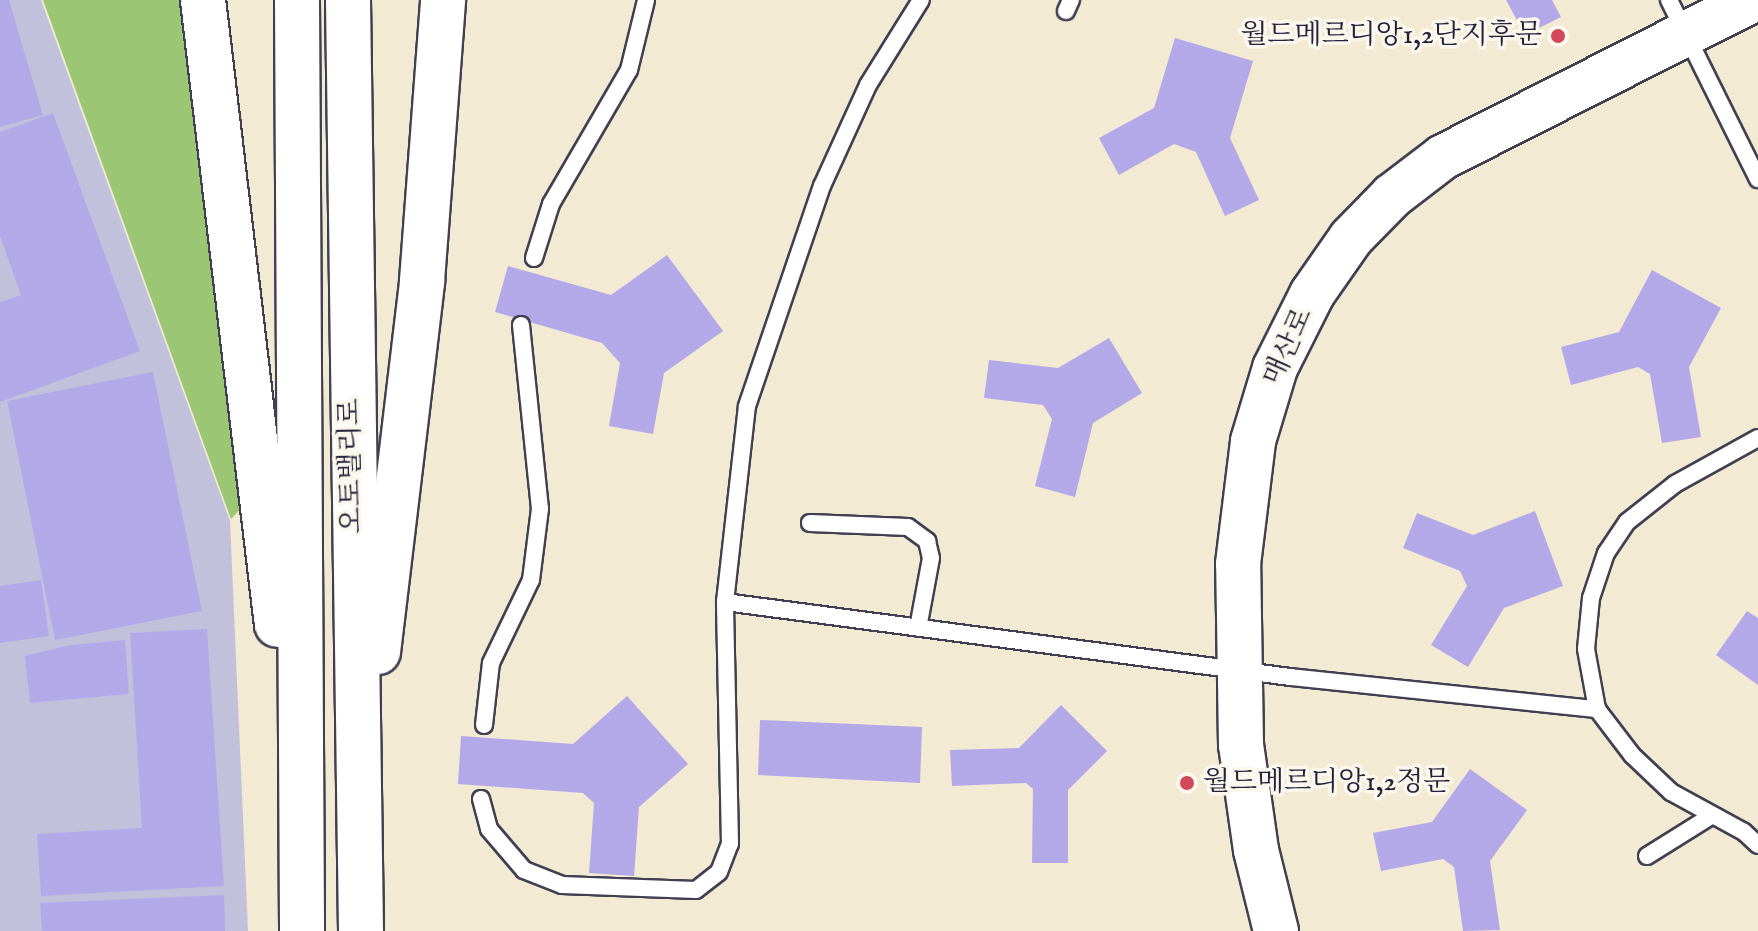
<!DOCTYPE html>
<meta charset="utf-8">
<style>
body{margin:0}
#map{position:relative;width:1758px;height:931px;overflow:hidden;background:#f2ead2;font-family:"IM FELL English","Noto Serif KR",serif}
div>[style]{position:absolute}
.industrial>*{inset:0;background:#c2c1dc}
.green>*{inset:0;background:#9bc674}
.building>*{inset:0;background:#b3a9e9}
.roads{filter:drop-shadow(2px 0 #414052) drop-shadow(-2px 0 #414052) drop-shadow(0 2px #414052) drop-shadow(0 -2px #414052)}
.lane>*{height:16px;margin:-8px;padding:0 8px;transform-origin:8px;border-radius:8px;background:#fff}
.secondary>*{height:44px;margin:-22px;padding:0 22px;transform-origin:22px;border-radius:22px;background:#fff}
.highway>*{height:44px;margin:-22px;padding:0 22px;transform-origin:22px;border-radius:22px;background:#fff}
.dots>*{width:22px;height:22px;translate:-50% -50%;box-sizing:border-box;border:4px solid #fbf7ec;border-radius:50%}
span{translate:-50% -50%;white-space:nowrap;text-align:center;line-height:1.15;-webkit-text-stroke:7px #fbf7ec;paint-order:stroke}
.poi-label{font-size:28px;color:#22223b}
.right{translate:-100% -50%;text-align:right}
.left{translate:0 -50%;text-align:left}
.street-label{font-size:28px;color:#22223b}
</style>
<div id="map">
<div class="industrial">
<div style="clip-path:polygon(0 0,41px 0,230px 521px,248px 931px,0 931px)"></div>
</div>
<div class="green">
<div style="clip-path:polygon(43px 0,179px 0,245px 504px,231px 519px)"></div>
</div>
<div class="building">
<div style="clip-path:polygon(0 0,9px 0,43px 115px,0 127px)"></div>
<div style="clip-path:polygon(1506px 0,1552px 0,1561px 17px,1525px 35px)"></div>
<div style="clip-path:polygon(1175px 38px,1253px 61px,1230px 138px,1259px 200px,1225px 216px,1196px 152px,1174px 144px,1119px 175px,1099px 138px,1154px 108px)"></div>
<div style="clip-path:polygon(53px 113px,140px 351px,0 402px,0 302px,21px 295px,0 236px,0 132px)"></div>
<div style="clip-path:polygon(667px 255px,723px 331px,664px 373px,653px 434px,609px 426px,620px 363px,602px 343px,495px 312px,508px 266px,611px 295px)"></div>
<div style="clip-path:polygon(1652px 270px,1721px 308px,1689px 367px,1701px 437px,1662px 443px,1650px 374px,1638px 367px,1571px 385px,1561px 347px,1619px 332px)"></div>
<div style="clip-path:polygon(1109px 338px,1142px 393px,1093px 423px,1075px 497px,1035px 486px,1052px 419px,1043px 405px,984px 398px,989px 360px,1058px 368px)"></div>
<div style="clip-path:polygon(153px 372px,202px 611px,55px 640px,7px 401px)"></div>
<div style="clip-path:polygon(1535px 511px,1563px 586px,1504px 608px,1468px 667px,1431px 645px,1467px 586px,1460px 571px,1403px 548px,1417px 513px,1473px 535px)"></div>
<div style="clip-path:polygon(41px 580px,49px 636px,0 643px,0 586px)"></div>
<div style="clip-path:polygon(1747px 611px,1758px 618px,1758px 685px,1716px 655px)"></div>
<div style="clip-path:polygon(207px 629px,224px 886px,41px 896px,37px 834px,142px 828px,130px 633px)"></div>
<div style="clip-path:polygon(125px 640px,129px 694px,30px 703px,25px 656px,70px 645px)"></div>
<div style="clip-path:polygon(627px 696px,688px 764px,639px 807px,634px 876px,589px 873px,594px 803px,583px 793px,458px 784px,461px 736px,573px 744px)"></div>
<div style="clip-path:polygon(1061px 705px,1107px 751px,1068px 790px,1068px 863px,1032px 863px,1033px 789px,1026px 783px,952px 786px,950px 750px,1019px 748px)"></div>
<div style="clip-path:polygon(760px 720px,922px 727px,920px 783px,758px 775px)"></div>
<div style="clip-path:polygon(1470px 769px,1527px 810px,1490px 861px,1500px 930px,1463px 931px,1454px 867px,1443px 859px,1381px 871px,1373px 833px,1432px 822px)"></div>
<div style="clip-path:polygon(224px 895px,225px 931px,42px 931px,40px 903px)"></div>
</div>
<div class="roads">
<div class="lane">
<div style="left:1669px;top:0;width:200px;rotate:63.6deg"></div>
<div style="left:1066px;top:11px;width:12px;rotate:-66deg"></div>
<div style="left:534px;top:258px;width:57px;rotate:-72.5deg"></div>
<div style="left:551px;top:204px;width:155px;rotate:-59.8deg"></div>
<div style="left:629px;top:70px;width:72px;rotate:-76.3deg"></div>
<div style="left:1758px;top:438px;width:95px;rotate:151deg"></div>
<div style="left:1675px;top:484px;width:61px;rotate:141.6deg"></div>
<div style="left:1627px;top:522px;width:37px;rotate:124deg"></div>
<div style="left:1606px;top:553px;width:47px;rotate:108.4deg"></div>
<div style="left:1591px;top:598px;width:51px;rotate:95.6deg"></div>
<div style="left:1586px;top:649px;width:61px;rotate:79.6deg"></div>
<div style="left:1597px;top:709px;width:58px;rotate:52.7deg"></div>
<div style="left:1632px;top:755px;width:54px;rotate:43.5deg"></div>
<div style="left:1671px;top:792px;width:83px;rotate:28.7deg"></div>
<div style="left:1744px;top:832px;width:19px;rotate:43deg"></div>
<div style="left:810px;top:523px;width:98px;rotate:2.3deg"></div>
<div style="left:908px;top:527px;width:24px;rotate:36deg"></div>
<div style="left:927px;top:541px;width:17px;rotate:77deg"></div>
<div style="left:931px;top:558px;width:71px;rotate:100.5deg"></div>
<div style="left:725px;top:602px;width:570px;rotate:7.56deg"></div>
<div style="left:1290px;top:677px;width:309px;rotate:6deg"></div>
<div style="left:484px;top:725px;width:62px;rotate:-83.6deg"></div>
<div style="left:491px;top:663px;width:92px;rotate:-64.3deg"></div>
<div style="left:531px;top:580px;width:72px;rotate:-82.8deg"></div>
<div style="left:540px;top:509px;width:185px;rotate:-95.9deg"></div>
<div style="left:481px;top:799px;width:31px;rotate:75deg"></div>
<div style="left:489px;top:829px;width:54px;rotate:49.5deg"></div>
<div style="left:524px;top:870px;width:41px;rotate:21.5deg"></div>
<div style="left:562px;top:885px;width:134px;rotate:2.1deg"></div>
<div style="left:696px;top:890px;width:29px;rotate:-38deg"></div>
<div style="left:719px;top:872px;width:30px;rotate:-69deg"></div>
<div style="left:730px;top:844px;width:242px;rotate:-91.2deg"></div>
<div style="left:725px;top:602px;width:197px;rotate:-83.6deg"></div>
<div style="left:747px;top:406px;width:232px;rotate:-71.2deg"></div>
<div style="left:822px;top:186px;width:111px;rotate:-65.5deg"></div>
<div style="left:868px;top:85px;width:100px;rotate:-58.1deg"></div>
<div style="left:1647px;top:856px;width:75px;rotate:-32deg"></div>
</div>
<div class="secondary">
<div style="left:1276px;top:931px;width:83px;rotate:-103.9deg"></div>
<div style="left:1256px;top:850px;width:106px;rotate:-98.1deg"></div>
<div style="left:1241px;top:745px;width:181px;rotate:-90.9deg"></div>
<div style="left:1238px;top:564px;width:124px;rotate:-83deg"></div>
<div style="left:1253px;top:441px;width:76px;rotate:-73.2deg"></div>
<div style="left:1275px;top:368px;width:83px;rotate:-63.4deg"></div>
<div style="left:1312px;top:294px;width:68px;rotate:-55.1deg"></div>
<div style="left:1351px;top:238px;width:59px;rotate:-45.7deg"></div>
<div style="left:1392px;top:196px;width:64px;rotate:-37.4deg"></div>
<div style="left:1443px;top:157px;width:347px;rotate:-26.9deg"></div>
</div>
<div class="highway">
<div style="left:203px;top:0;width:629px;rotate:83.25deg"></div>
<div style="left:297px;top:0;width:931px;rotate:89.69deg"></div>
<div style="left:348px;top:0;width:931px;rotate:89.2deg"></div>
<div style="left:378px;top:652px;width:374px;rotate:-83.2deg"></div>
<div style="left:422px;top:281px;width:282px;rotate:-85.7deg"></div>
</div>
</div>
<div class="dots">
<div style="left:1558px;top:36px;background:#d1495b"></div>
<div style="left:1187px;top:783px;background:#d1495b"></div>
</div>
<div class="poi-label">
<span class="right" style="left:1542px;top:36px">월드메르디앙1,2단지후문</span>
<span class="left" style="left:1203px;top:783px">월드메르디앙1,2정문</span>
</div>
<div class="street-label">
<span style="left:1289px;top:347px;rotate:-66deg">매산로</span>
<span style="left:352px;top:466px;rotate:-91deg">오토밸리로</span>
</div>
</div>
